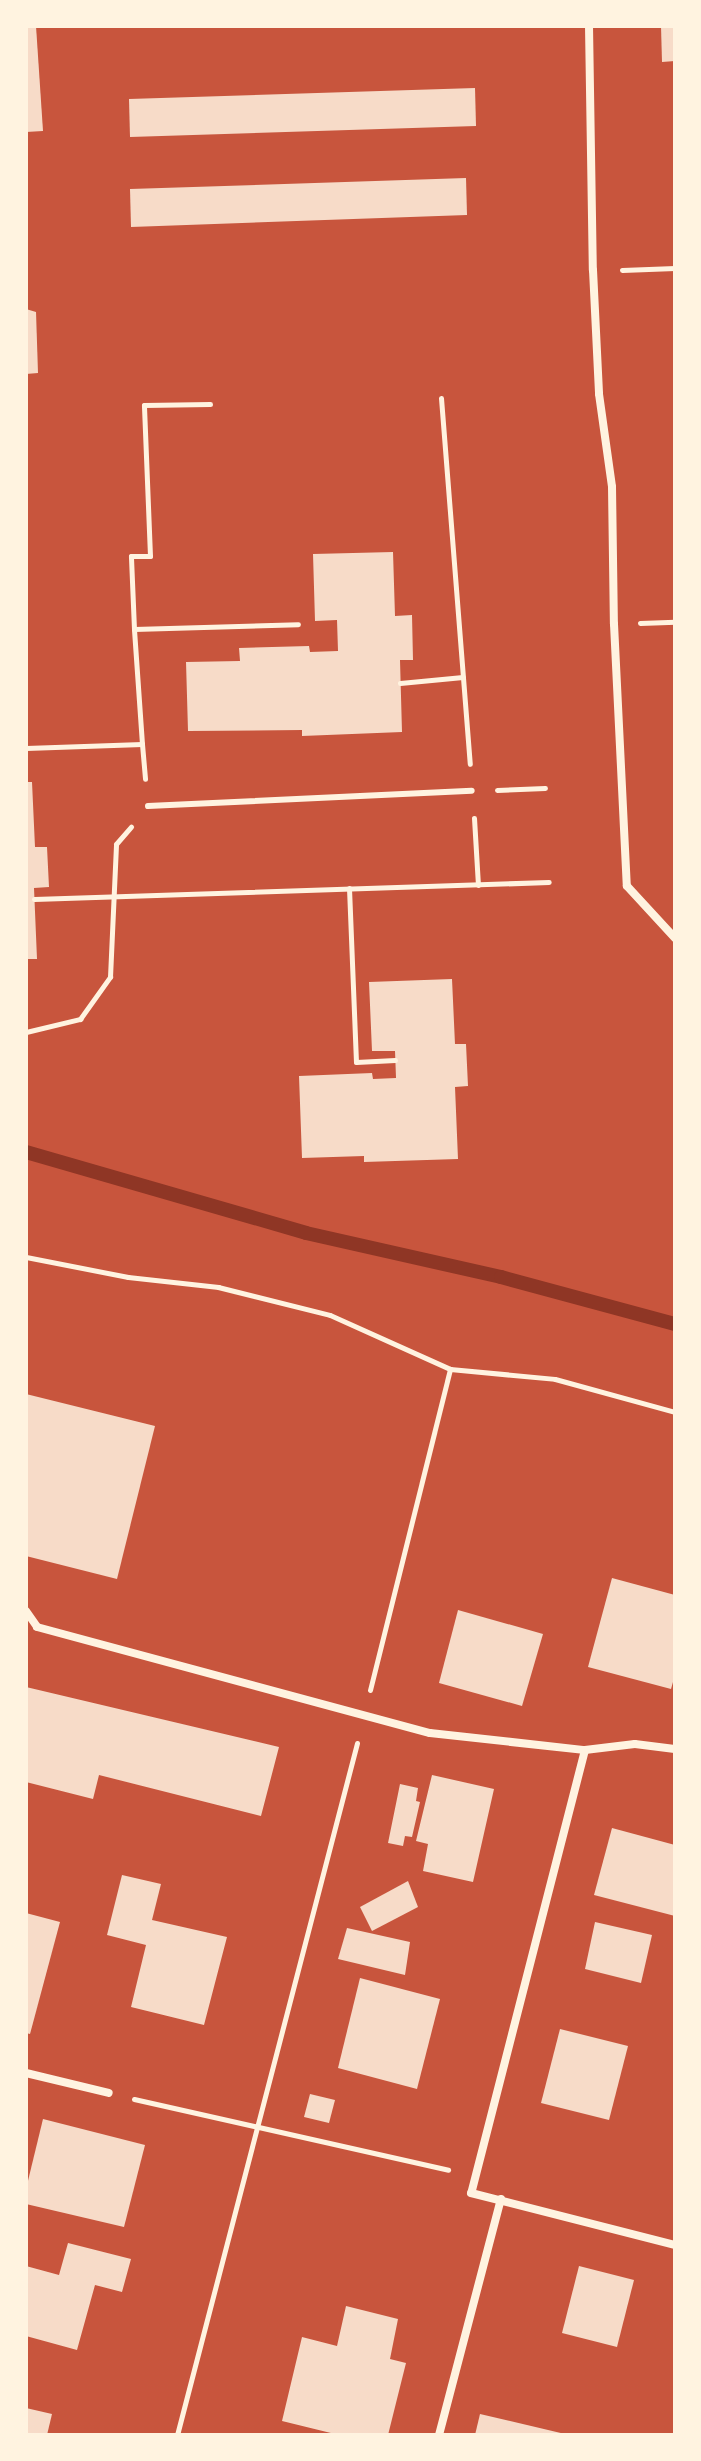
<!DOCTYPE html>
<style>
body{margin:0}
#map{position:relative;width:701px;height:2461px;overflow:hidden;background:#c8553d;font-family:"Alegreya Sans",sans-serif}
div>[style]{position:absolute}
.stream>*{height:14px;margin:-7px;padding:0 7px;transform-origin:7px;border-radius:7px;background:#8f3625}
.building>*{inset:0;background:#f7dbc8}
.path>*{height:5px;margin:-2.5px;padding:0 2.5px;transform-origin:2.5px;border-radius:2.5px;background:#fff3e0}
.service>*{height:6px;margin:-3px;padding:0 3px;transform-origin:3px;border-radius:3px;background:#fff3e0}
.minor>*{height:8px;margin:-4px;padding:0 4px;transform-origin:4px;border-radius:4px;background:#fff3e0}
span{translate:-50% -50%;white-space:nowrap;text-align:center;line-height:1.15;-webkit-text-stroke:6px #fff3e0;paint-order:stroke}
.frame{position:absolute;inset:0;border:28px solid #fff3e0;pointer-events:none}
</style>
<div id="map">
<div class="stream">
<div style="left:26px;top:1152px;width:291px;rotate:16.1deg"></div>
<div style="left:306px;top:1233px;width:200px;rotate:12.7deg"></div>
<div style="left:501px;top:1277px;width:180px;rotate:15.1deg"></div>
</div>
<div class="building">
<div style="clip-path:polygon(26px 26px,36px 26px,43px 131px,26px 132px)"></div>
<div style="clip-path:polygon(661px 26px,675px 26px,675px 61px,662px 62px)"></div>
<div style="clip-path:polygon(475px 88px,476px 126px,130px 137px,129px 99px)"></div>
<div style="clip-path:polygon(466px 178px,467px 215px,131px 227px,130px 189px)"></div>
<div style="clip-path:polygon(26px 309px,36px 312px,38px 373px,26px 374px)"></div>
<div style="clip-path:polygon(393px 552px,395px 616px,412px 615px,413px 660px,400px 660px,402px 732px,302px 736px,302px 730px,188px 731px,186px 662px,240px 661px,239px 648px,309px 646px,310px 652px,338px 651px,337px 620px,315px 621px,313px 554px)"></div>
<div style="clip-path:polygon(26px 782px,32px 782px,35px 847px,47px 847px,49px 887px,34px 888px,37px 959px,26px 959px)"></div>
<div style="clip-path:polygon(452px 979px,455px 1044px,466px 1044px,468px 1086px,455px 1087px,458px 1159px,364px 1162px,364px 1156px,302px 1158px,299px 1076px,372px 1073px,373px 1079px,396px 1078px,395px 1051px,372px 1051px,369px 982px)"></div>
<div style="clip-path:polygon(26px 1394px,155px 1426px,117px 1579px,26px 1556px)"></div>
<div style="clip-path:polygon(612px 1578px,675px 1595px,675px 1675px,671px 1689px,588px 1667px)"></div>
<div style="clip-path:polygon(458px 1610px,543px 1634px,522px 1706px,439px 1683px)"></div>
<div style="clip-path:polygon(26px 1687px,279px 1747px,261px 1816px,99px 1775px,93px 1799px,26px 1782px)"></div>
<div style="clip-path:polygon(432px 1775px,494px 1789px,473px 1882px,423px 1871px,428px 1844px,416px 1841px)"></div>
<div style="clip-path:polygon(400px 1784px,418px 1788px,416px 1801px,420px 1802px,412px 1837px,405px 1836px,403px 1846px,388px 1843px)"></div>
<div style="clip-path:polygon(612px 1828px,675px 1845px,675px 1916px,594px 1895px)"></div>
<div style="clip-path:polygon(122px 1875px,161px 1884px,152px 1920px,227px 1937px,204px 2025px,131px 2007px,146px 1945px,107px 1935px)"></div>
<div style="clip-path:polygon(408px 1881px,418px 1907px,372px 1931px,360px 1907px)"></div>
<div style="clip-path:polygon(26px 1913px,60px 1922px,30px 2034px,26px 2033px)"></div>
<div style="clip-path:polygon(595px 1922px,652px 1935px,641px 1983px,585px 1969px)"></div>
<div style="clip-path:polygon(347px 1928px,410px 1942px,405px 1975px,338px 1959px)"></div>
<div style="clip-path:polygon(360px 1978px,440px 1999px,417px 2089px,338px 2068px)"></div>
<div style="clip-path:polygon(560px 2029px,628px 2046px,609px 2120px,541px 2103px)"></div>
<div style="clip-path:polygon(310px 2094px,335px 2100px,329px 2123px,304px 2117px)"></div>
<div style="clip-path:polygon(43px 2119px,145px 2145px,124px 2227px,26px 2204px,26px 2189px)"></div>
<div style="clip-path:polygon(68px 2243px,131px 2259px,122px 2292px,95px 2285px,77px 2350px,26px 2336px,26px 2266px,59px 2275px)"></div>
<div style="clip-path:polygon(579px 2266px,634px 2280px,617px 2347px,562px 2333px)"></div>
<div style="clip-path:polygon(346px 2306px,398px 2319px,390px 2359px,406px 2363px,388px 2435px,339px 2435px,282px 2421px,302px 2337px,337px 2346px)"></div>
<div style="clip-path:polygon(26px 2408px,52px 2414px,47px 2435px,26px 2435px)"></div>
<div style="clip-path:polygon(480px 2414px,565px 2434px,565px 2435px,475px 2435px)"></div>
</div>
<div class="path">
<div style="left:622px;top:270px;width:53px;rotate:-2.2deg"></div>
<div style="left:441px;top:398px;width:367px;rotate:85.5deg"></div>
<div style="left:640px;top:623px;width:35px;rotate:-2deg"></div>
<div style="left:134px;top:629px;width:73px;rotate:-92.4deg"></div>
<div style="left:131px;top:556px;width:19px"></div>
<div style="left:150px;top:556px;width:151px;rotate:-92.3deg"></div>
<div style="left:144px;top:405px;width:66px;rotate:-0.9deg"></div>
<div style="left:400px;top:683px;width:63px;rotate:-5.4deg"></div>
<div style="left:142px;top:744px;width:115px;rotate:-94deg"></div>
<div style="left:134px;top:629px;width:164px;rotate:-1.7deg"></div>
<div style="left:26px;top:748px;width:116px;rotate:-2deg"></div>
<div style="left:142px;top:744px;width:35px;rotate:85deg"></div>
<div style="left:497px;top:790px;width:48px;rotate:-2.4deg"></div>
<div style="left:474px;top:818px;width:67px;rotate:86.6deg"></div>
<div style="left:349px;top:888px;width:174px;rotate:87.7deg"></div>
<div style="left:356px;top:1062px;width:39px;rotate:-3deg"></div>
<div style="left:34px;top:899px;width:515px;rotate:-1.89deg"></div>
<div style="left:26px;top:1032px;width:56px;rotate:-13.5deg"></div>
<div style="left:80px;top:1019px;width:52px;rotate:-54.5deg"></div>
<div style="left:110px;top:977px;width:133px;rotate:-87.4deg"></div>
<div style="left:116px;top:844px;width:23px;rotate:-49deg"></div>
<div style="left:26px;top:1257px;width:104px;rotate:11.1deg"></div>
<div style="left:128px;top:1277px;width:91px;rotate:6.3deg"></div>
<div style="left:218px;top:1287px;width:115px;rotate:14deg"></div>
<div style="left:330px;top:1315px;width:132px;rotate:24.2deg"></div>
<div style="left:450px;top:1369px;width:105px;rotate:5.4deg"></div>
<div style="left:555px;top:1379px;width:124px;rotate:15.4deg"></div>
<div style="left:370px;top:1690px;width:331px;rotate:-76deg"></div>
<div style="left:134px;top:2099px;width:322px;rotate:12.7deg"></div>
<div style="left:177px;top:2435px;width:715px;rotate:-75.42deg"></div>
</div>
<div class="service">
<div style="left:148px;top:806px;width:324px;rotate:-2.7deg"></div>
</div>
<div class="minor">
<div style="left:589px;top:26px;width:244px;rotate:89.1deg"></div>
<div style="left:593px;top:270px;width:124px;rotate:87.2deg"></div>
<div style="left:599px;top:394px;width:94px;rotate:82deg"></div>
<div style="left:612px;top:487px;width:137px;rotate:89.2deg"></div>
<div style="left:614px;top:624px;width:262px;rotate:87.2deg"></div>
<div style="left:627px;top:886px;width:71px;rotate:47.3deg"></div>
<div style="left:26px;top:1611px;width:19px;rotate:55deg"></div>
<div style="left:37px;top:1627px;width:407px;rotate:15.1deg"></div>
<div style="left:430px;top:1733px;width:156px;rotate:6.3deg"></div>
<div style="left:585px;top:1750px;width:50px;rotate:-6.8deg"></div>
<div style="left:635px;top:1744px;width:40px;rotate:7.1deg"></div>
<div style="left:585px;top:1750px;width:457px;rotate:104.4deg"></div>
<div style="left:471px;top:2193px;width:211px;rotate:14.3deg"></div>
<div style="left:26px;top:2073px;width:85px;rotate:13.5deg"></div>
<div style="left:439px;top:2435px;width:244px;rotate:-75.3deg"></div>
</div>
<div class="frame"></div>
</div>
